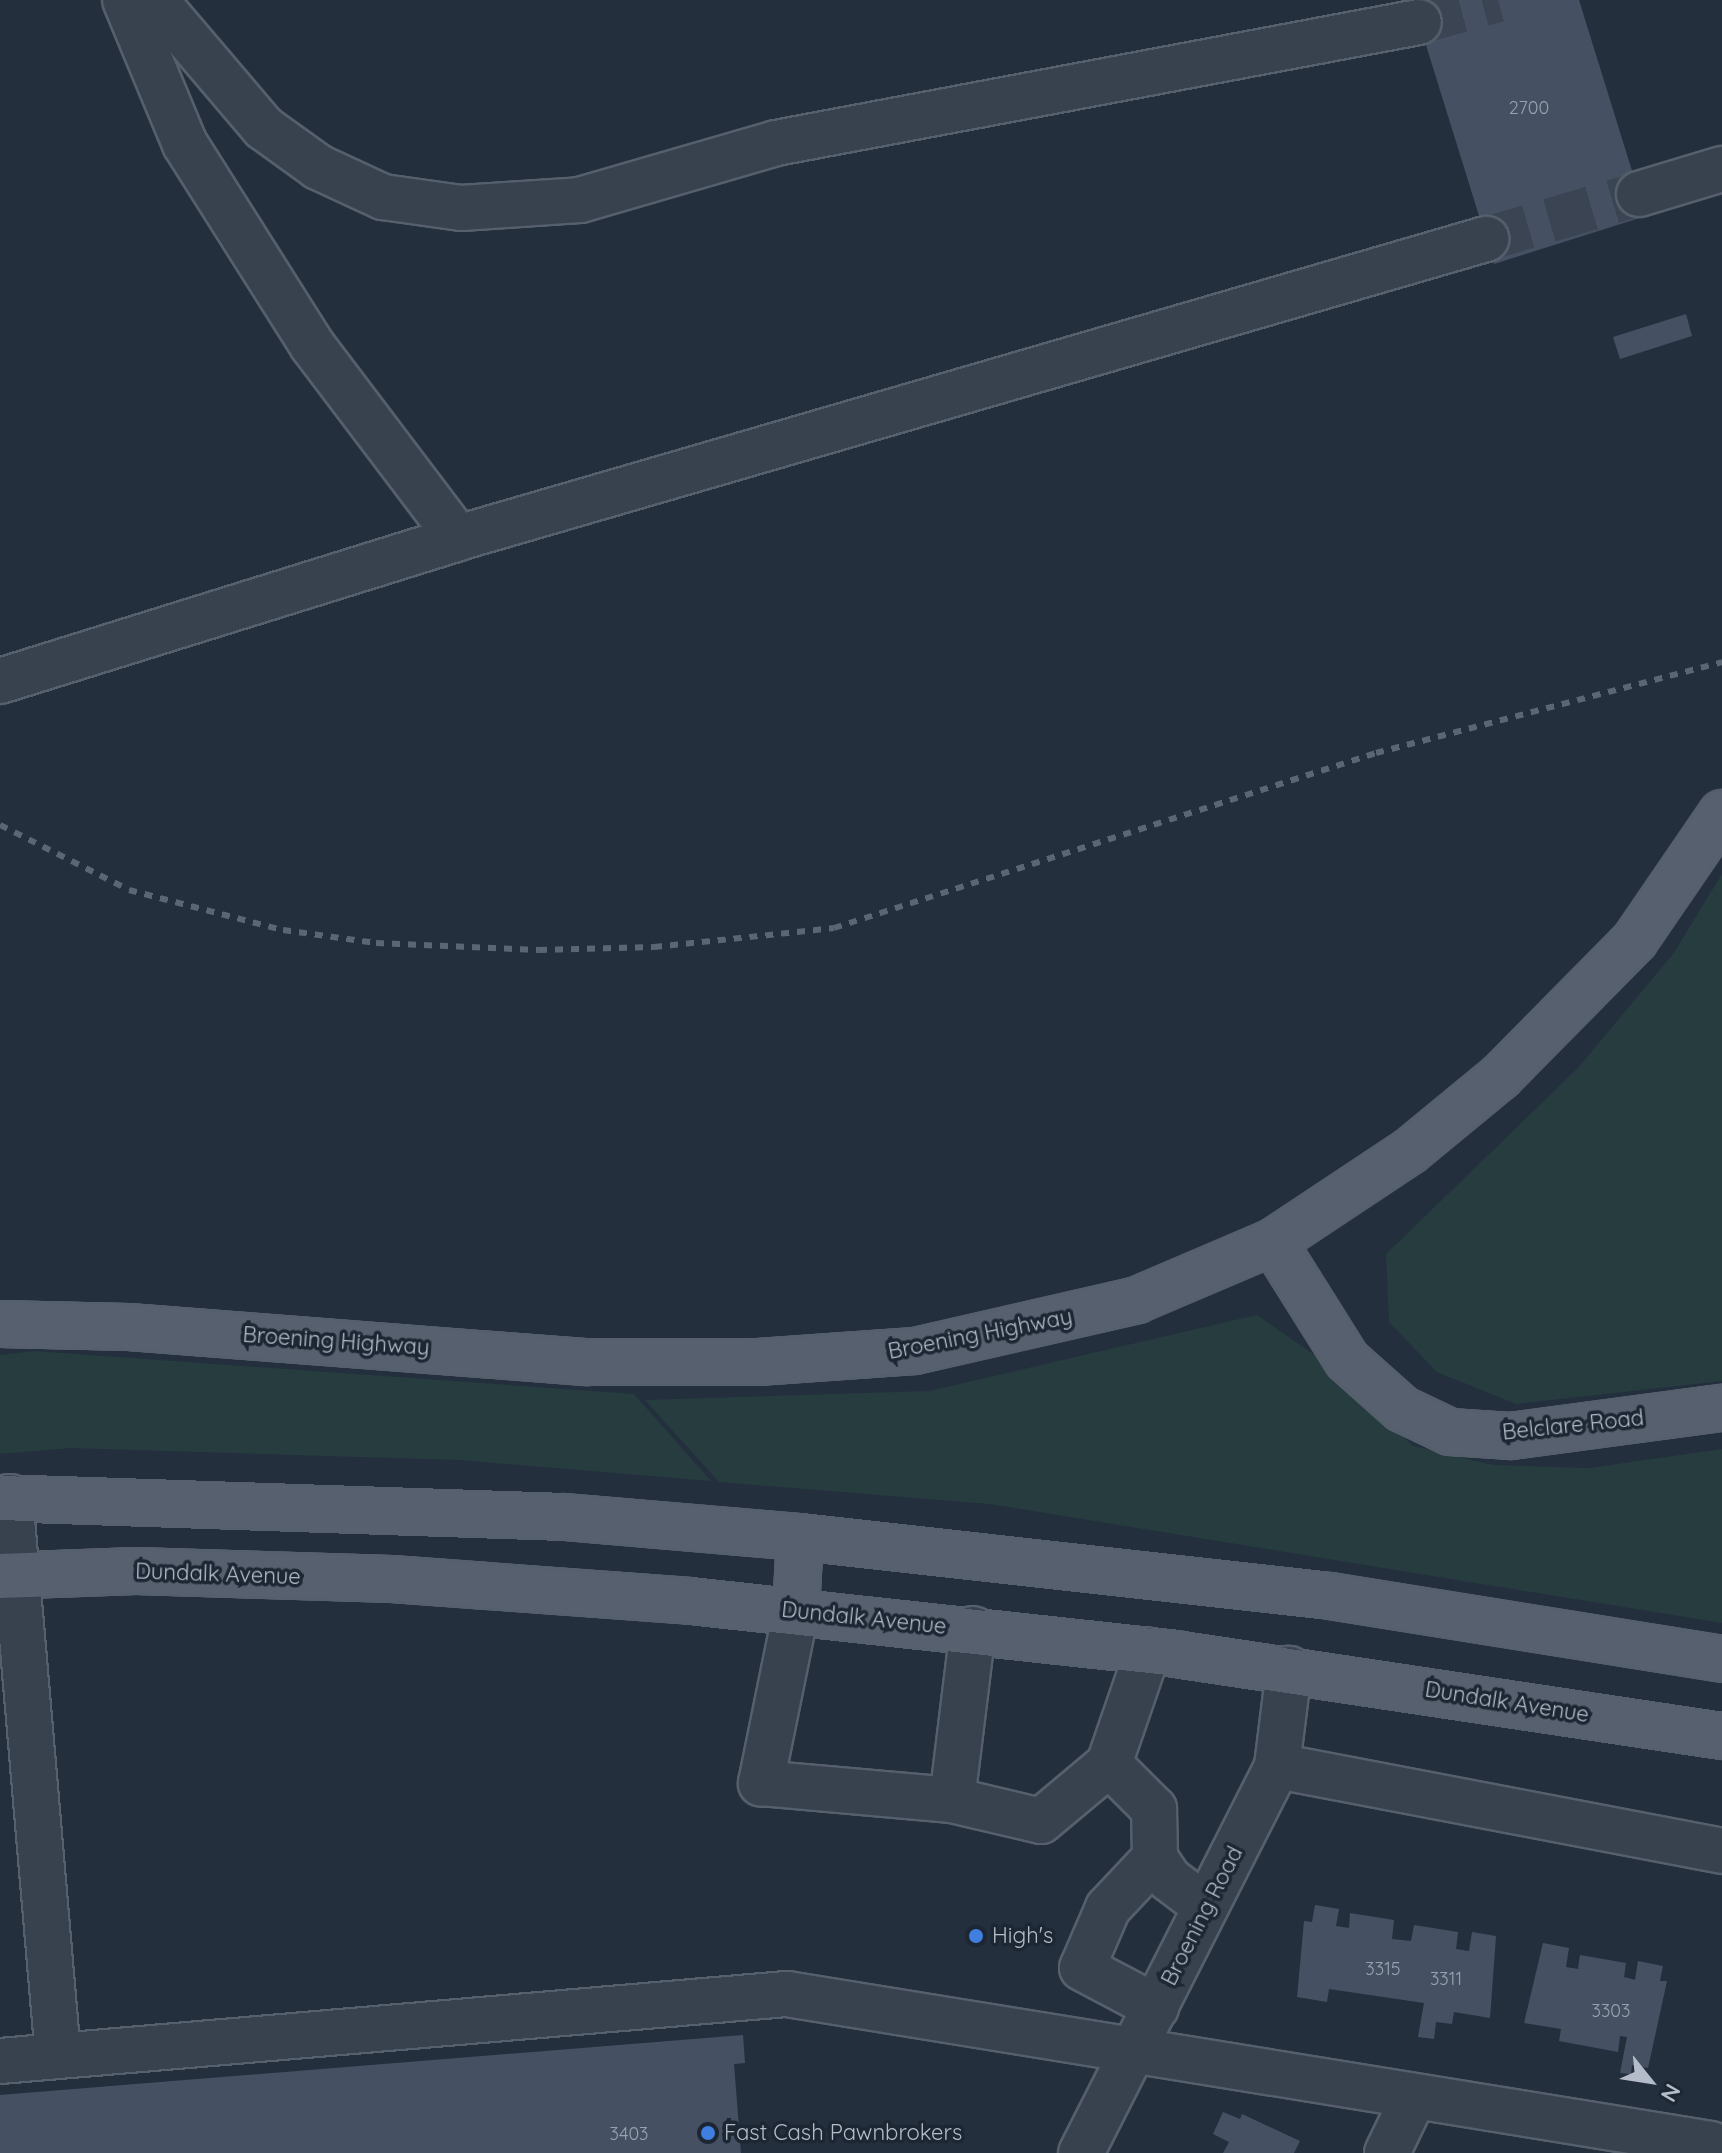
<!DOCTYPE html>
<style>
body{margin:0}
#map{position:relative;width:1722px;height:2153px;overflow:hidden;background:#242f3e;font-family:Quicksand,sans-serif}
div>[style]{position:absolute}
.green>*{inset:0;background:#263c3f}
.building>*{inset:0;background:#455162}
.minor-tunnel>*{height:44px;margin-top:-22px;transform-origin:0;background:repeating-linear-gradient(90deg,#3a4453 0 44px,transparent 0 66px)}
.roads{filter:drop-shadow(2px 0 #565f6c) drop-shadow(-2px 0 #565f6c) drop-shadow(0 2px #565f6c) drop-shadow(0 -2px #565f6c)}
.minor>*{height:44px;margin:-22px;padding:0 22px;transform-origin:22px;border-radius:22px;background:#38414e}
.major>*{height:44px;margin:-22px;padding:0 22px;transform-origin:22px;border-radius:22px;background:#56606e}
.rail>*{height:6px;margin-top:-3px;transform-origin:0;background:repeating-linear-gradient(90deg,#5a6575 0 8px,transparent 0 16px)}
.dots>*{width:22px;height:22px;translate:-50% -50%;box-sizing:border-box;border:4px solid #1d2633;border-radius:50%}
span{translate:-50% -50%;white-space:nowrap;text-align:center;line-height:1.15;-webkit-text-stroke:7px #1d2633;paint-order:stroke}
.number-label{font-size:18px;color:#98a1af}
.number-label span{-webkit-text-stroke-width:0}
.street-label{font-size:22px;color:#b4bcc9}
.poi-label{font-size:22px;color:#b4bcc9}
.left{translate:0 -50%;text-align:left}
.north{position:absolute;left:1610px;top:2041px;width:80px;height:80px;-webkit-text-stroke:6px #1d2633;paint-order:stroke;rotate:120deg;font-size:22px;font-weight:700;line-height:32px;text-align:center;color:#b4bcc9}
.north::after{content:'';display:block;margin:auto;width:28px;height:36px;background:#b4bcc9;clip-path:polygon(50% 0,100% 100%,50% 72%,0 100%)}
</style>
<div id="map">
<div class="green">
<div style="clip-path:polygon(1722px 874px,1722px 1381px,1516px 1404px,1437px 1372px,1389px 1322px,1386px 1254px,1578px 1068px,1673px 954px)"></div>
<div style="clip-path:polygon(1257px 1315px,1313px 1354px,1413px 1446px,1493px 1465px,1589px 1468px,1722px 1449px,1722px 1623px,990px 1504px,719px 1482px,645px 1400px,929px 1391px)"></div>
<div style="clip-path:polygon(34px 1351px,634px 1394px,711px 1481px,460px 1460px,71px 1448px,0 1454px,0 1355px)"></div>
</div>
<div class="building">
<div style="clip-path:polygon(1412px 0,1579px 0,1646px 216px,1494px 264px)"></div>
<div style="clip-path:polygon(1686px 314px,1692px 336px,1620px 359px,1613px 337px)"></div>
<div style="clip-path:polygon(1315px 1905px,1339px 1909px,1336px 1926px,1349px 1928px,1350px 1913px,1394px 1920px,1392px 1939px,1411px 1941px,1414px 1925px,1458px 1932px,1456px 1949px,1469px 1951px,1472px 1932px,1496px 1936px,1490px 2018px,1454px 2012px,1452px 2024px,1436px 2022px,1434px 2039px,1418px 2037px,1424px 2003px,1329px 1989px,1327px 2002px,1297px 1997px,1304px 1921px,1312px 1922px)"></div>
<div style="clip-path:polygon(1543px 1943px,1569px 1948px,1566px 1967px,1578px 1969px,1580px 1955px,1626px 1963px,1624px 1977px,1635px 1980px,1638px 1961px,1663px 1966px,1660px 1981px,1667px 1981px,1648px 2068px,1632px 2065px,1631px 2074px,1620px 2073px,1627px 2037px,1620px 2036px,1618px 2052px,1559px 2041px,1561px 2029px,1524px 2023px)"></div>
<div style="clip-path:polygon(743px 2035px,745px 2063px,734px 2064px,741px 2153px,0 2153px,0 2095px)"></div>
<div style="clip-path:polygon(1223px 2112px,1240px 2119px,1242px 2114px,1300px 2141px,1294px 2153px,1223px 2153px,1229px 2142px,1213px 2134px)"></div>
</div>
<div class="minor-tunnel">
<div style="left:1419px;top:22px;width:82px;rotate:-15.6deg"></div>
<div style="left:1486px;top:239px;width:159px;rotate:-16.4deg"></div>
</div>
<div class="roads">
<div class="minor">
<div style="left:125px;top:0;width:156px;rotate:67.4deg"></div>
<div style="left:185px;top:144px;width:238px;rotate:57.7deg"></div>
<div style="left:312px;top:345px;width:242px;rotate:52.9deg"></div>
<div style="left:155px;top:0;width:168px;rotate:49.6deg"></div>
<div style="left:264px;top:128px;width:67px;rotate:35.8deg"></div>
<div style="left:318px;top:167px;width:72px;rotate:24.8deg"></div>
<div style="left:383px;top:197px;width:79px;rotate:8deg"></div>
<div style="left:461px;top:208px;width:119px;rotate:-3.8deg"></div>
<div style="left:580px;top:200px;width:204px;rotate:-16.2deg"></div>
<div style="left:776px;top:143px;width:654px;rotate:-10.66deg"></div>
<div style="left:1639px;top:194px;width:87px;rotate:-16.8deg"></div>
<div style="left:0;top:681px;width:480px;rotate:-17.3deg"></div>
<div style="left:458px;top:538px;width:1071px;rotate:-16.22deg"></div>
<div style="left:10px;top:1497px;width:561px;rotate:85.09deg"></div>
<div style="left:796px;top:1611px;width:176px;rotate:101.5deg"></div>
<div style="left:761px;top:1783px;width:192px;rotate:5.1deg"></div>
<div style="left:973px;top:1629px;width:172px;rotate:97deg"></div>
<div style="left:952px;top:1800px;width:91px;rotate:13.3deg"></div>
<div style="left:1041px;top:1821px;width:89px;rotate:-40deg"></div>
<div style="left:1109px;top:1764px;width:120px;rotate:-71deg"></div>
<div style="left:1109px;top:1764px;width:64px;rotate:45deg"></div>
<div style="left:1154px;top:1809px;width:49px;rotate:88.8deg"></div>
<div style="left:1155px;top:1858px;width:25px;rotate:56deg"></div>
<div style="left:1169px;top:1879px;width:46px;rotate:37.1deg"></div>
<div style="left:1277px;top:1766px;width:453px;rotate:10.8deg"></div>
<div style="left:1155px;top:1858px;width:69px;rotate:133.2deg"></div>
<div style="left:1108px;top:1908px;width:65px;rotate:113.4deg"></div>
<div style="left:1082px;top:1968px;width:84px;rotate:27.8deg"></div>
<div style="left:0;top:2061px;width:790px;rotate:-4.87deg"></div>
<div style="left:787px;top:1994px;width:936px;rotate:9.22deg"></div>
<div style="left:1081px;top:2153px;width:434px;rotate:-63.1deg"></div>
<div style="left:1277px;top:1766px;width:98px;rotate:-82.9deg"></div>
<div style="left:1387px;top:2153px;width:60px;rotate:-64.3deg"></div>
</div>
<div class="major">
<div style="left:1273px;top:1242px;width:139px;rotate:57.9deg"></div>
<div style="left:1347px;top:1360px;width:74px;rotate:41.7deg"></div>
<div style="left:1402px;top:1409px;width:53px;rotate:25.6deg"></div>
<div style="left:1450px;top:1432px;width:61px;rotate:3.8deg"></div>
<div style="left:1511px;top:1436px;width:213px;rotate:-7.6deg"></div>
<div style="left:0;top:1324px;width:129px;rotate:1.3deg"></div>
<div style="left:129px;top:1327px;width:460px;rotate:4.4deg"></div>
<div style="left:588px;top:1362px;width:170px"></div>
<div style="left:758px;top:1362px;width:157px;rotate:-4deg"></div>
<div style="left:915px;top:1351px;width:228px;rotate:-12.9deg"></div>
<div style="left:1137px;top:1300px;width:148px;rotate:-23.1deg"></div>
<div style="left:1273px;top:1242px;width:164px;rotate:-33.6deg"></div>
<div style="left:1410px;top:1151px;width:118px;rotate:-39.5deg"></div>
<div style="left:1501px;top:1076px;width:191px;rotate:-45.4deg"></div>
<div style="left:1635px;top:940px;width:154px;rotate:-55.6deg"></div>
<div style="left:0;top:1498px;width:565px;rotate:1.93deg"></div>
<div style="left:565px;top:1517px;width:236px;rotate:4.9deg"></div>
<div style="left:800px;top:1537px;width:533px;rotate:6.35deg"></div>
<div style="left:1330px;top:1596px;width:397px;rotate:9.1deg"></div>
<div style="left:0;top:1576px;width:136px;rotate:-2.1deg"></div>
<div style="left:136px;top:1571px;width:256px;rotate:1.8deg"></div>
<div style="left:392px;top:1579px;width:299px;rotate:4.2deg"></div>
<div style="left:690px;top:1601px;width:488px;rotate:6.2deg"></div>
<div style="left:1175px;top:1654px;width:553px;rotate:8.53deg"></div>
<div style="left:796px;top:1611px;width:74px;rotate:-86.9deg"></div>
</div>
</div>
<div class="rail">
<div style="left:0;top:825px;width:144px;rotate:26.7deg"></div>
<div style="left:129px;top:890px;width:159px;rotate:14.6deg"></div>
<div style="left:283px;top:930px;width:94px;rotate:8deg"></div>
<div style="left:376px;top:943px;width:163px;rotate:2.5deg"></div>
<div style="left:539px;top:950px;width:115px;rotate:-1.5deg"></div>
<div style="left:654px;top:947px;width:181px;rotate:-6deg"></div>
<div style="left:834px;top:928px;width:570px;rotate:-17.89deg"></div>
<div style="left:1376px;top:753px;width:358px;rotate:-14.7deg"></div>
</div>
<div class="dots">
<div style="left:976px;top:1936px;background:#3f7fe0"></div>
<div style="left:708px;top:2133px;background:#3f7fe0"></div>
</div>
<div class="number-label">
<span style="left:1529px;top:108px">2700</span>
<span style="left:1383px;top:1969px">3315</span>
<span style="left:1446px;top:1979px">3311</span>
<span style="left:1611px;top:2011px">3303</span>
<span style="left:629px;top:2134px">3403</span>
</div>
<div class="street-label">
<span style="left:980px;top:1334px;rotate:-11deg">Broening Highway</span>
<span style="left:336px;top:1341px;rotate:4deg">Broening Highway</span>
<span style="left:1573px;top:1425px;rotate:-6deg">Belclare Road</span>
<span style="left:218px;top:1574px;rotate:2deg">Dundalk Avenue</span>
<span style="left:864px;top:1618px;rotate:6deg">Dundalk Avenue</span>
<span style="left:1507px;top:1702px;rotate:9deg">Dundalk Avenue</span>
<span style="left:1202px;top:1916px;rotate:-63deg">Broening Road</span>
</div>
<div class="poi-label">
<span class="left" style="left:992px;top:1936px">High's</span>
<span class="left" style="left:724px;top:2133px">Fast Cash Pawnbrokers</span>
</div>
<div class="north">N</div>
</div>
